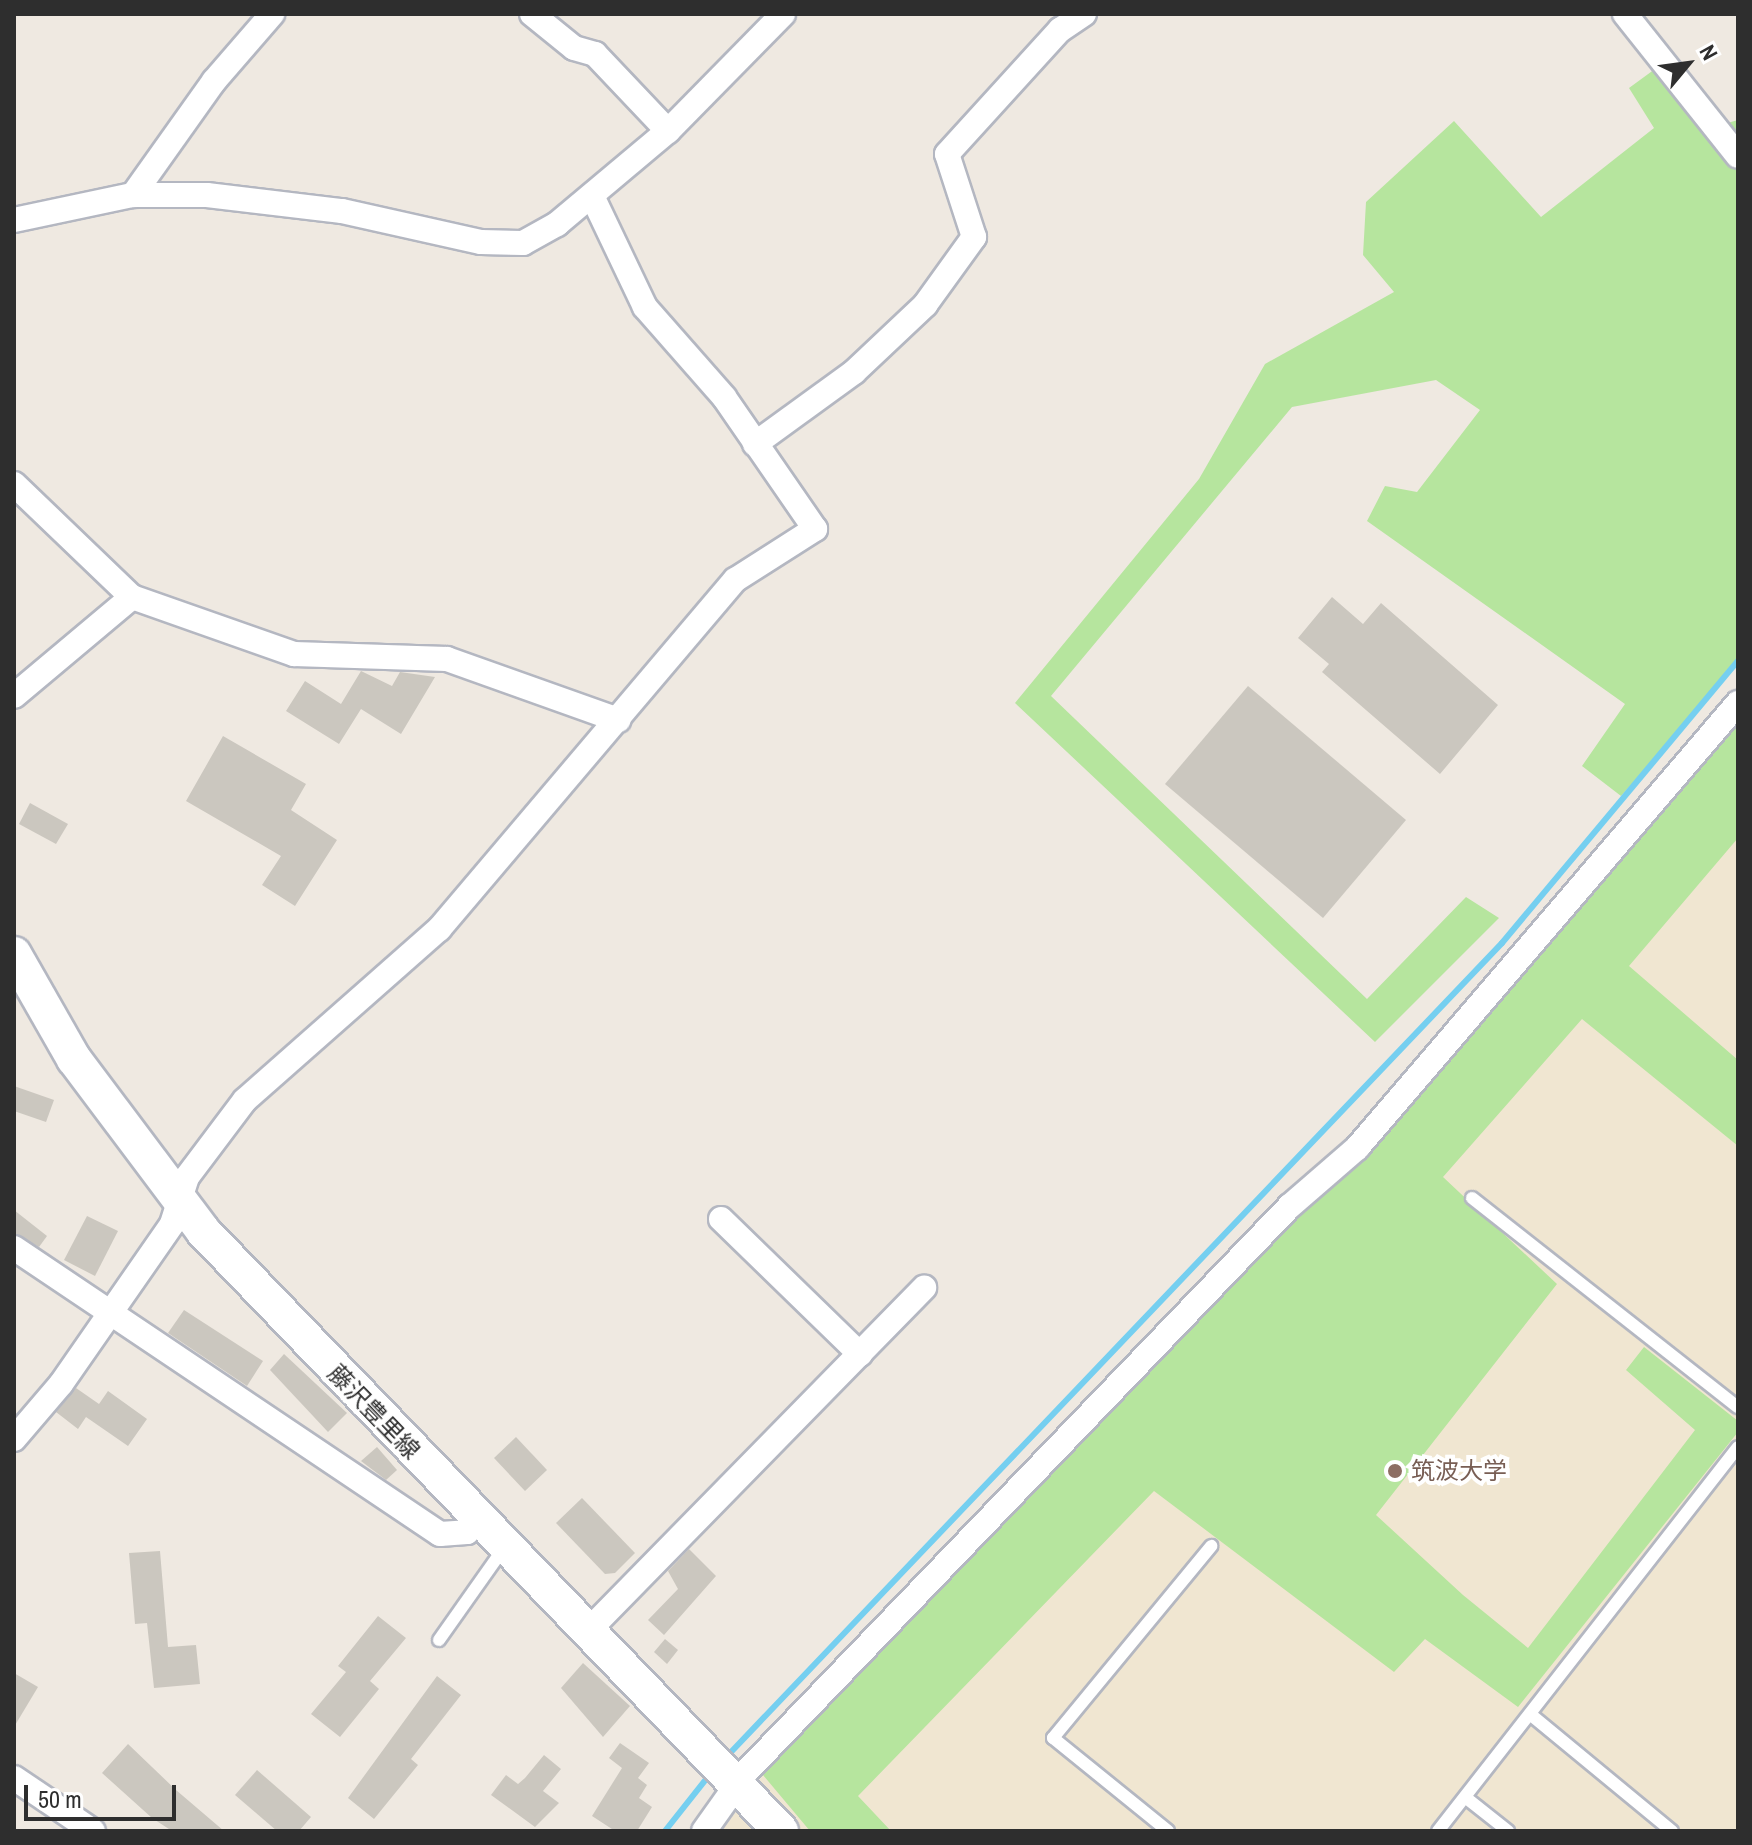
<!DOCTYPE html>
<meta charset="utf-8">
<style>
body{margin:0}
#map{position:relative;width:1752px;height:1845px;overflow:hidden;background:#efe9e1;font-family:"Archivo Narrow","Noto Sans JP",sans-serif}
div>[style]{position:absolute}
.education>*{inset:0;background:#f0e6d1}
.green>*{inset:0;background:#b6e59e}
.stream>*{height:6px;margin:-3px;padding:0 3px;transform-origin:3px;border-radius:3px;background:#75cff0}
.building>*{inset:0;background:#cbc7bf}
.roads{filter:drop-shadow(2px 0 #b4b7c1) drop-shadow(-2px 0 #b4b7c1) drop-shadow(0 2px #b4b7c1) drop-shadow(0 -2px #b4b7c1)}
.lane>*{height:12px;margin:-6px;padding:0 6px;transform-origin:6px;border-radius:6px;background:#fff}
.street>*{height:24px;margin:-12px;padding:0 12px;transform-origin:12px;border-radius:12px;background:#fff}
.secondary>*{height:34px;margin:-17px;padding:0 17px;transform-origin:17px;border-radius:17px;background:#fff}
.dots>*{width:22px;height:22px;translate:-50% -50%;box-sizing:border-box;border:4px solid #fff;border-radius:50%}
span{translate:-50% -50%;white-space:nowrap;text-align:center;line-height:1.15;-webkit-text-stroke:8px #fff;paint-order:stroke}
.street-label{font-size:24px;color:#2e2e2e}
.education-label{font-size:24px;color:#785e54}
.left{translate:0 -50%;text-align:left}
.frame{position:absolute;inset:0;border:16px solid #2e2e2e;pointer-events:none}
.north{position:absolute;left:1648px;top:24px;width:80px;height:80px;-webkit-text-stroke:6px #fff;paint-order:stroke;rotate:61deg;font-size:22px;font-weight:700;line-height:32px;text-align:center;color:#2e2e2e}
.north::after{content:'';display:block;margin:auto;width:28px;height:36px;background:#2e2e2e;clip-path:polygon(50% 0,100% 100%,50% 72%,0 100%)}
.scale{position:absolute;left:24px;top:1785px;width:152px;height:36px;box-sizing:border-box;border:4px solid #2e2e2e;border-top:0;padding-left:10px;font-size:24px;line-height:28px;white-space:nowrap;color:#2e2e2e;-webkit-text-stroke:6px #fff;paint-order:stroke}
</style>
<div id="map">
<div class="education">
<div style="clip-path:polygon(1738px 722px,1738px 1831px,722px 1831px,763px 1775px,1298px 1213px,1374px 1144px)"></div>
</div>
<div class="green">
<div style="clip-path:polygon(1655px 69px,1706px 129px,1738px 120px,1738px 664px,1621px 796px,1582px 766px,1625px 704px,1367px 521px,1385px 486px,1417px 492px,1480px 410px,1436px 380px,1292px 407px,1051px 696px,1367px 999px,1466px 897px,1499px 918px,1375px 1042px,1015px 703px,1199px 479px,1265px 364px,1394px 292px,1363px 255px,1366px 202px,1454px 121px,1541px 217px,1654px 128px,1629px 88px)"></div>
<div style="clip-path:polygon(1738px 722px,1738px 838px,1629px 966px,1738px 1060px,1738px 1146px,1582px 1019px,1443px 1177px,1557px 1284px,1376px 1515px,1463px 1595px,1528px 1648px,1695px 1430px,1626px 1370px,1644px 1347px,1738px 1421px,1738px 1432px,1518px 1707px,1425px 1639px,1394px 1672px,1154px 1491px,858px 1796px,891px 1831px,810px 1831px,763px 1775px,1298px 1213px,1374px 1144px)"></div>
</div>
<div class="stream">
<div style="left:732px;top:1751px;width:1116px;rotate:-46.38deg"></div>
<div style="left:1502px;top:943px;width:368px;rotate:-50.1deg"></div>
<div style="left:665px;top:1831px;width:68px;rotate:-51.6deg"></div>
</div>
<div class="building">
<div style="clip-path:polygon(1332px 597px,1363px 624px,1381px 603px,1498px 705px,1440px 774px,1322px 672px,1329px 664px,1298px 638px)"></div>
<div style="clip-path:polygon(361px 671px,392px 686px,400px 672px,435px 677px,401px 734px,361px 709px,339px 744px,286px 711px,305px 681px,341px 704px)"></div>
<div style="clip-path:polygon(1248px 686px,1406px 820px,1323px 918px,1165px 784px)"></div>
<div style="clip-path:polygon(223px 736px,306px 784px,291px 810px,337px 840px,295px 906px,262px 885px,281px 856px,186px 801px)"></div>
<div style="clip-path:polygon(30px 803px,68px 824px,56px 844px,19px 824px)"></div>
<div style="clip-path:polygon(14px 1086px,54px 1100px,46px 1122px,14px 1111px)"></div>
<div style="clip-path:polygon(14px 1210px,47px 1236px,39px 1247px,14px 1233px)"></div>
<div style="clip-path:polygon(87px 1216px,118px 1231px,95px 1276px,64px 1260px)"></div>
<div style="clip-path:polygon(184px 1310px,263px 1361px,247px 1386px,168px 1333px)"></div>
<div style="clip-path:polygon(284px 1354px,347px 1413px,328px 1432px,270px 1370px)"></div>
<div style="clip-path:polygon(76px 1388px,99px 1404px,108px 1391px,147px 1419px,128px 1446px,86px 1417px,78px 1429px,56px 1412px)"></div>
<div style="clip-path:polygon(516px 1437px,547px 1470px,525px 1491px,494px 1458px)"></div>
<div style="clip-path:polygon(377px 1447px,397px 1470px,386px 1480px,361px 1461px)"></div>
<div style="clip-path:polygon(582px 1498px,635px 1553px,615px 1573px,605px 1574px,556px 1523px)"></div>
<div style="clip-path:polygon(689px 1549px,716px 1576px,664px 1635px,648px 1620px,678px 1589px,668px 1571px)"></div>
<div style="clip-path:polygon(160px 1551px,168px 1647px,196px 1645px,200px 1684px,154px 1688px,147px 1623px,135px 1624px,129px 1553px)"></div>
<div style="clip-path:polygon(378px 1616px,406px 1638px,370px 1681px,379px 1689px,340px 1737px,311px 1714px,346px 1672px,338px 1666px)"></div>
<div style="clip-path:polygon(665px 1639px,678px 1650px,667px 1664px,654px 1652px)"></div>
<div style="clip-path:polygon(583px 1663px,630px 1706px,603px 1737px,561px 1688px)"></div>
<div style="clip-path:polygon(14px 1673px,38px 1687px,14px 1727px)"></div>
<div style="clip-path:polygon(437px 1676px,461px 1695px,411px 1759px,418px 1765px,374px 1819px,348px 1798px)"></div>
<div style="clip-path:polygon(620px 1743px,649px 1763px,638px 1778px,647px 1785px,639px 1798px,652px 1807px,637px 1831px,615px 1831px,592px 1816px,622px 1768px,609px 1758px)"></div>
<div style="clip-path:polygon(128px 1744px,176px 1790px,224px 1831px,172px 1831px,152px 1818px,102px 1773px)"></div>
<div style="clip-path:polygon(544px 1755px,561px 1769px,543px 1791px,559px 1803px,535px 1827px,491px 1795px,506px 1775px,518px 1784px,525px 1778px)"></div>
<div style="clip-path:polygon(257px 1770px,311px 1817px,299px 1831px,277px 1831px,235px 1795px)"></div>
</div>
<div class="roads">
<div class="lane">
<div style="left:1472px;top:1198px;width:338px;rotate:38.2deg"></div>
<div style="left:439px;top:1640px;width:113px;rotate:-54.8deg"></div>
<div style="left:1530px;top:1714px;width:184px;rotate:39.5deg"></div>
<div style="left:1465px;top:1797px;width:55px;rotate:38.3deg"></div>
<div style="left:1168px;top:1831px;width:148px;rotate:-141deg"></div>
<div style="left:1053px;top:1738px;width:249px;rotate:-50.5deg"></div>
<div style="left:1438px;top:1831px;width:487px;rotate:-52deg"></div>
</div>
<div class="street">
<div style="left:532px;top:14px;width:54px;rotate:39deg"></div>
<div style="left:574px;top:48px;width:22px;rotate:16deg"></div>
<div style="left:595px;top:54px;width:106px;rotate:46.5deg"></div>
<div style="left:1625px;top:14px;width:181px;rotate:51.5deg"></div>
<div style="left:133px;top:195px;width:140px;rotate:-54.6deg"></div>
<div style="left:214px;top:81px;width:89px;rotate:-49.1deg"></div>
<div style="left:14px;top:220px;width:122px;rotate:-11.9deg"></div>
<div style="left:133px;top:195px;width:74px"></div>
<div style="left:207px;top:195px;width:136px;rotate:6.8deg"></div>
<div style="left:342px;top:211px;width:142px;rotate:12.6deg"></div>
<div style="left:481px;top:242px;width:42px;rotate:1.4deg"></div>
<div style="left:523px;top:243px;width:39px;rotate:-29deg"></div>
<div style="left:557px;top:224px;width:145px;rotate:-40deg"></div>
<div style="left:668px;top:131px;width:164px;rotate:-45.5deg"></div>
<div style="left:755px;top:444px;width:122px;rotate:-36deg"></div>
<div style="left:854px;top:372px;width:98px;rotate:-43.3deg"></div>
<div style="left:925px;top:305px;width:84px;rotate:-54.2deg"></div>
<div style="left:974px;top:237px;width:87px;rotate:-108deg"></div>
<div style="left:947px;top:154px;width:168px;rotate:-47.7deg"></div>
<div style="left:1060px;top:30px;width:29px;rotate:-34deg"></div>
<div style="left:14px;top:484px;width:163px;rotate:43.8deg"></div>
<div style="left:14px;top:696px;width:154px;rotate:-40deg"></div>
<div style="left:132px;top:597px;width:172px;rotate:19.4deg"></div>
<div style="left:294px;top:654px;width:153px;rotate:1.9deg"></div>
<div style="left:447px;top:659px;width:182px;rotate:19.6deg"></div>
<div style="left:721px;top:1219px;width:194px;rotate:44.2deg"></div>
<div style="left:14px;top:1248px;width:513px;rotate:33.88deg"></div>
<div style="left:440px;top:1534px;width:27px;rotate:-4deg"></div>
<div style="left:467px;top:1532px;width:18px;rotate:-47deg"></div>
<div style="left:14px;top:1439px;width:72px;rotate:-49.5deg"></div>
<div style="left:61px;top:1384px;width:195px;rotate:-55.2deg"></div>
<div style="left:172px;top:1224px;width:49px;rotate:-72.3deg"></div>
<div style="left:187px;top:1177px;width:96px;rotate:-53deg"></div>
<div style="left:245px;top:1100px;width:259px;rotate:-41.4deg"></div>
<div style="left:439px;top:929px;width:458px;rotate:-49.7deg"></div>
<div style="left:735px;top:580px;width:95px;rotate:-32.5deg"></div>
<div style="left:815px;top:529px;width:160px;rotate:-124.6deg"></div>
<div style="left:724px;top:397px;width:120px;rotate:-131.3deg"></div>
<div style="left:645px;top:307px;width:123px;rotate:-115.5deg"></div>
<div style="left:587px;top:1632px;width:482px;rotate:-45.6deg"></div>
<div style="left:14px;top:1778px;width:95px;rotate:33.9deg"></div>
<div style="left:704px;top:1831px;width:72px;rotate:-54.6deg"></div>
<div style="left:746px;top:1772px;width:785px;rotate:-46.14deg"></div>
<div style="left:1290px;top:1206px;width:89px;rotate:-40.9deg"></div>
<div style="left:1357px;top:1148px;width:586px;rotate:-49.43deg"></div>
</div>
<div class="secondary">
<div style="left:14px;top:954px;width:121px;rotate:60.3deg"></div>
<div style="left:74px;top:1059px;width:215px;rotate:53.1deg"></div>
<div style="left:203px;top:1231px;width:833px;rotate:46.07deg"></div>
</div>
</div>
<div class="dots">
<div style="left:1395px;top:1471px;background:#8d6e63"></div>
</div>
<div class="street-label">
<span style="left:374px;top:1412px;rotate:46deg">藤沢豊里線</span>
</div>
<div class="education-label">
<span class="left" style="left:1411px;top:1471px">筑波大学</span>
</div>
<div class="frame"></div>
<div class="north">N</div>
<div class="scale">50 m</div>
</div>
